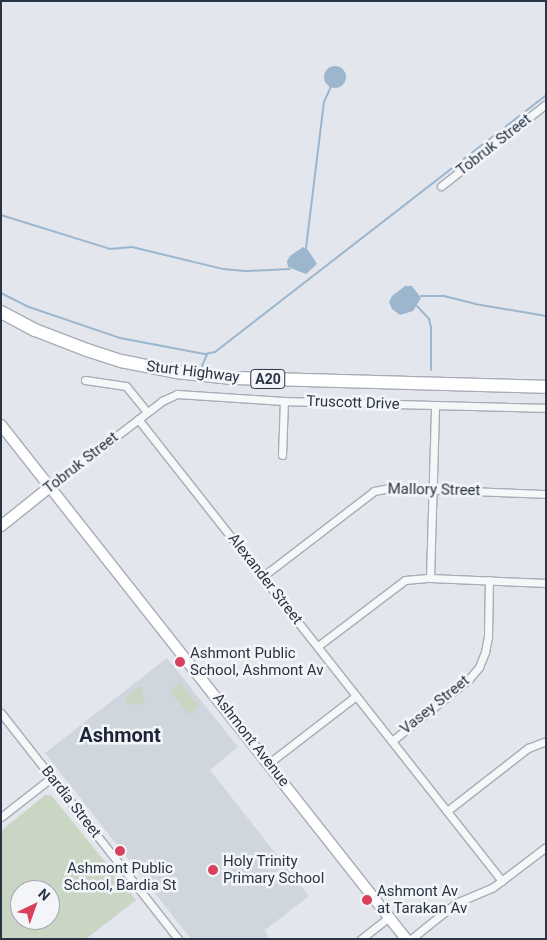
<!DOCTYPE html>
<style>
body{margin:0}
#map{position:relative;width:547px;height:940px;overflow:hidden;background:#e3e6ec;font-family:Roboto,sans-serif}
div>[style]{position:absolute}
.built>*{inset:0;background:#d0d6de}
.green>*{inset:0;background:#c9d6c3}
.water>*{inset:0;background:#9cb6cd}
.round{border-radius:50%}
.stream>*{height:2px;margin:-1px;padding:0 1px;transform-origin:1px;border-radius:1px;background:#9cb6cd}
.roads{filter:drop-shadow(1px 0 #a7adb7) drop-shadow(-1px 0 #a7adb7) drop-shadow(0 1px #a7adb7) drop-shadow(0 -1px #a7adb7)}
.street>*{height:7px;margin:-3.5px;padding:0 3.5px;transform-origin:3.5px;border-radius:3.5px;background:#f6f7f9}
.secondary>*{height:10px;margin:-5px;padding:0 5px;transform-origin:5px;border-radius:5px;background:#fff}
.highway>*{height:12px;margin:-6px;padding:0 6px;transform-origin:6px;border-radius:6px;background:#fff}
.dots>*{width:14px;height:14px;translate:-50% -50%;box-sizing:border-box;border:2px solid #f3f5f9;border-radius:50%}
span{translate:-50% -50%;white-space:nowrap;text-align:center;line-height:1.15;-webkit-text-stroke:5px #f3f5f9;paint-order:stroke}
.shield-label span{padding:1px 4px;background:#f3f5f9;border:1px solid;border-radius:4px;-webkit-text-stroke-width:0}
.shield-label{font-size:14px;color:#293445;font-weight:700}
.street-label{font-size:15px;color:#293445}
.poi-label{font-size:15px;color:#293445}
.left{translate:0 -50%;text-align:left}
.district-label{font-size:20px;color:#1b2536;font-weight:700}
.frame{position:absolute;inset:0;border:2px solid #293445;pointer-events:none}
.north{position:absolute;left:10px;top:880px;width:50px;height:50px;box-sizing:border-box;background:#f3f5f9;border:1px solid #a2a8b1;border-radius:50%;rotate:42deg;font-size:14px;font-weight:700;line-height:20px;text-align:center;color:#293445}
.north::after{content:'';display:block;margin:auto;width:18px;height:22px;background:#d7415e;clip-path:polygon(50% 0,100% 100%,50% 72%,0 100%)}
</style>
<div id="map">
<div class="built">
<div style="clip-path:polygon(167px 658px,238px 747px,210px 770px,309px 896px,265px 930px,269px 939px,191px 939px,45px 753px)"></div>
</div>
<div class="green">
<div style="clip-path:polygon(180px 682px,199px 707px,189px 715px,169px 690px)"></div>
<div style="clip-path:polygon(139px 686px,143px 690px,142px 695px,145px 702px,136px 705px,128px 703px,124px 698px)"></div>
<div style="clip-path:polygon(evenodd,45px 795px,51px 795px,136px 900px,86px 939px,1px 939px,1px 831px,45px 795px,20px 890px,50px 890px,50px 920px,20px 920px,20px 890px)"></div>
</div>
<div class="water">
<div class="round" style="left:324px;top:66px;width:22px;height:22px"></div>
<div style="clip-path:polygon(303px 247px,308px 250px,317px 264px,306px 274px,288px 267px,287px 261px,290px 256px)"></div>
<div style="clip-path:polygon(405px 286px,412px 286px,421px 298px,413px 311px,400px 315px,392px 309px,389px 302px,392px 296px)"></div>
</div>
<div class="stream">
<div style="left:1px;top:215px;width:114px;rotate:17.3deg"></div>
<div style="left:110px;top:249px;width:22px;rotate:-5deg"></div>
<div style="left:132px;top:247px;width:94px;rotate:13.6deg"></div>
<div style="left:223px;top:269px;width:25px;rotate:5deg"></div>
<div style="left:248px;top:271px;width:42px;rotate:-2.7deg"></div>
<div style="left:306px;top:248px;width:147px;rotate:-83deg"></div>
<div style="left:324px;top:102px;width:17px;rotate:-66deg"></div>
<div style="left:1px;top:293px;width:28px;rotate:27deg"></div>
<div style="left:26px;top:306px;width:99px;rotate:18.8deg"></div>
<div style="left:120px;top:338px;width:86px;rotate:10.7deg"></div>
<div style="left:205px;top:354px;width:10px;rotate:-11deg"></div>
<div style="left:215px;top:352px;width:419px;rotate:-37.8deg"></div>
<div style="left:421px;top:296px;width:23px"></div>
<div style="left:444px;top:296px;width:32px;rotate:14deg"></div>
<div style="left:475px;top:304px;width:72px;rotate:9.6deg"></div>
<div style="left:417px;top:306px;width:18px;rotate:47deg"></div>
<div style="left:429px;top:319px;width:9px;rotate:77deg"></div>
<div style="left:431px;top:328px;width:42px;rotate:90deg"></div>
<div style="left:202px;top:366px;width:13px;rotate:-67deg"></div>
</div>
<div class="roads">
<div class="street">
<div style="left:441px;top:186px;width:133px;rotate:-38deg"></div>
<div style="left:85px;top:380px;width:41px;rotate:8.3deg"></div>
<div style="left:126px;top:386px;width:33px;rotate:51deg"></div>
<div style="left:138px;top:419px;width:588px;rotate:51.77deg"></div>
<div style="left:282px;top:455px;width:54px;rotate:-87.9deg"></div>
<div style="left:51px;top:486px;width:140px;rotate:-37.4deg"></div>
<div style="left:162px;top:401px;width:17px;rotate:-25deg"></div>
<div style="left:177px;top:394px;width:107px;rotate:3.7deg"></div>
<div style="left:284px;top:401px;width:262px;rotate:1.5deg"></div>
<div style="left:262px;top:577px;width:141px;rotate:-37.5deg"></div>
<div style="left:374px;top:491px;width:16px;rotate:-11deg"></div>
<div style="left:390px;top:488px;width:156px;rotate:2.2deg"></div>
<div style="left:430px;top:578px;width:173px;rotate:-88.3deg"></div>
<div style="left:318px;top:646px;width:109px;rotate:-37.2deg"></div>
<div style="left:405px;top:580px;width:25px;rotate:-5deg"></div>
<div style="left:430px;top:578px;width:116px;rotate:2.5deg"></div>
<div style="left:1px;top:713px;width:287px;rotate:51.9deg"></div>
<div style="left:392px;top:741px;width:99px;rotate:-38.8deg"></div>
<div style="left:469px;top:679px;width:16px;rotate:-50deg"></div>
<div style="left:479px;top:667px;width:16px;rotate:-68deg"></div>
<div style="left:485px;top:652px;width:15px;rotate:-79deg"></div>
<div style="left:488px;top:637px;width:57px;rotate:-89deg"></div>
<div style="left:269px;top:763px;width:110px;rotate:-37.6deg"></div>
<div style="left:447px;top:811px;width:103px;rotate:-37.9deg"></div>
<div style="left:528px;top:748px;width:19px;rotate:-21deg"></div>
<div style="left:1px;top:817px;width:65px;rotate:-38.1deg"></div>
<div style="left:361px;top:939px;width:36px;rotate:-38deg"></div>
<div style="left:411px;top:939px;width:58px;rotate:-38.7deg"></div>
<div style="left:456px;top:903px;width:39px;rotate:-23deg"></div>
<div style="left:492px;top:888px;width:68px;rotate:-37.2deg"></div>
</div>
<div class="secondary">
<div style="left:1px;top:425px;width:654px;rotate:51.76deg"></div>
<div style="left:1px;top:526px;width:64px;rotate:-38.7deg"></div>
</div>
<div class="highway">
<div style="left:1px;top:312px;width:38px;rotate:28deg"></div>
<div style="left:35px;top:330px;width:56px;rotate:21deg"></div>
<div style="left:87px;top:350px;width:36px;rotate:18deg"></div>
<div style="left:121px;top:361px;width:56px;rotate:11.3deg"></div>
<div style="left:176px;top:372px;width:56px;rotate:6.1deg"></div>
<div style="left:232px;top:378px;width:314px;rotate:1.6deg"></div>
</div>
</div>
<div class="dots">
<div style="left:180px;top:662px;background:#d7415e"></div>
<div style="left:120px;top:851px;background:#d7415e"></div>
<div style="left:213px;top:870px;background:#d7415e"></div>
<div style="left:367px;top:900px;background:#d7415e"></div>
</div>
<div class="shield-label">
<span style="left:268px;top:379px">A20</span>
</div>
<div class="street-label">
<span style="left:494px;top:145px;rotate:-38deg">Tobruk Street</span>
<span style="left:193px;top:372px;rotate:7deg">Sturt Highway</span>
<span style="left:353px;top:403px;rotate:2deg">Truscott Drive</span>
<span style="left:81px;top:463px;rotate:-38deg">Tobruk Street</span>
<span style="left:434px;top:490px;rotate:1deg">Mallory Street</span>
<span style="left:265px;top:579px;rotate:52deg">Alexander Street</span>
<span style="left:435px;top:705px;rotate:-39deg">Vasey Street</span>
<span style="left:251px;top:740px;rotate:52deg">Ashmont Avenue</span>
<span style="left:71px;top:802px;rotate:52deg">Bardia Street</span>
</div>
<div class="poi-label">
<span class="left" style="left:190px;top:662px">Ashmont Public<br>School, Ashmont Av</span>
<span class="left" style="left:223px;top:870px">Holy Trinity<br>Primary School</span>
<span style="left:120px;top:877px">Ashmont Public<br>School, Bardia St</span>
<span class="left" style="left:377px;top:900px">Ashmont Av<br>at Tarakan Av</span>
</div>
<div class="district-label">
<span style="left:120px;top:735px">Ashmont</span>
</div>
<div class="frame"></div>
<div class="north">N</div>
</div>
